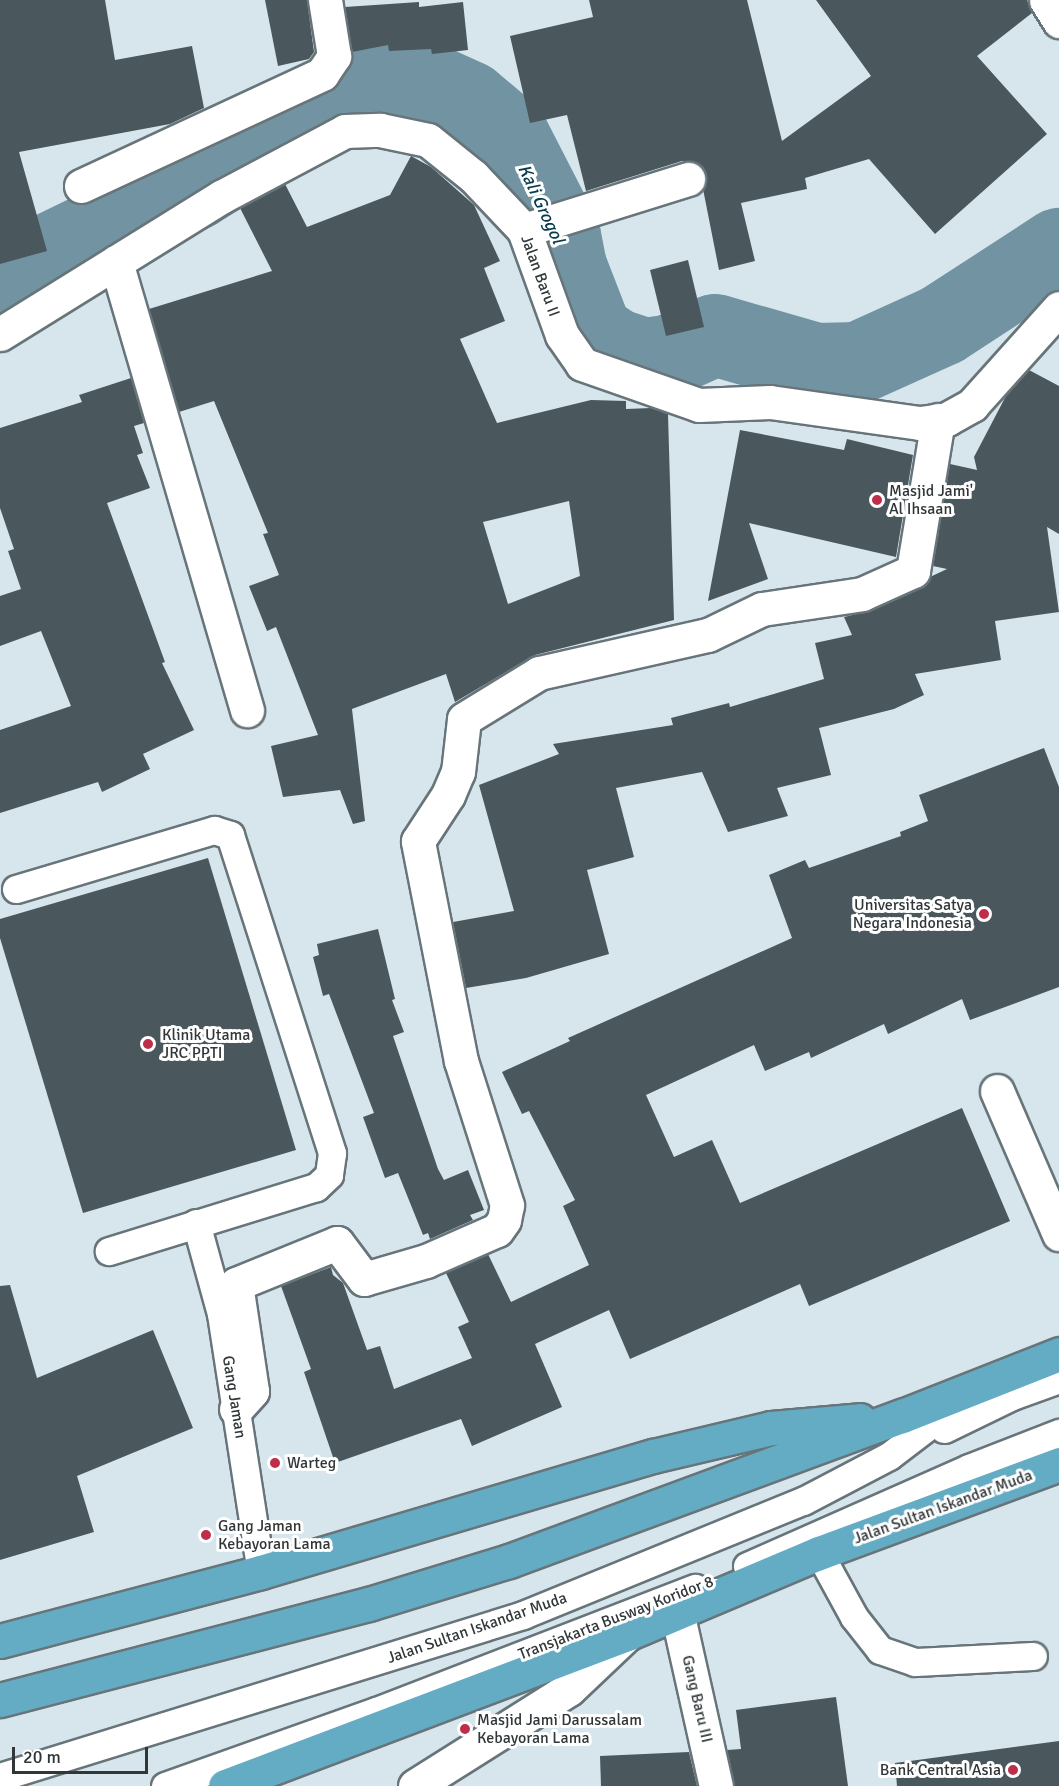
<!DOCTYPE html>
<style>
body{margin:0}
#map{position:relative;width:1059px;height:1786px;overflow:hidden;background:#d7e6ed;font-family:Signika,sans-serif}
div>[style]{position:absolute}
.river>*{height:82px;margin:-41px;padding:0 41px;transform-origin:41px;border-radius:41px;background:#7294a2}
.building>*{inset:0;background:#4a575d}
.roads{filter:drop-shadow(2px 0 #67757a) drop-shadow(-2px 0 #67757a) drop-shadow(0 2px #67757a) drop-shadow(0 -2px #67757a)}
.service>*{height:27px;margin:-13.5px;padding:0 13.5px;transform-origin:13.5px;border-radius:13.5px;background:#fff}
.minor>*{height:33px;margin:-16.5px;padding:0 16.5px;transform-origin:16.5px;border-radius:16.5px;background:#fff}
.secondary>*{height:33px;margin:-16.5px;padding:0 16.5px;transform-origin:16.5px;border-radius:16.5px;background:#fff}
.trunk>*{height:33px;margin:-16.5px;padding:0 16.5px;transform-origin:16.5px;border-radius:16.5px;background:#64abc4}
.dots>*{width:16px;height:16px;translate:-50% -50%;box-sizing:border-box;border:3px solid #fff;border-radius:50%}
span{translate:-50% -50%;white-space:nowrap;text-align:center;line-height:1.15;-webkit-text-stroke:6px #fff;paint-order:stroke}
.street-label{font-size:16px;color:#313739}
.poi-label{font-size:16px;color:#313739}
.left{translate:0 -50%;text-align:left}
.right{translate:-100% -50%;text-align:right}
.water-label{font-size:18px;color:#063b4c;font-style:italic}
.scale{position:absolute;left:12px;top:1747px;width:136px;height:27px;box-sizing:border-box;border:3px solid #313739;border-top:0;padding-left:8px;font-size:18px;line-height:21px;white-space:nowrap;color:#313739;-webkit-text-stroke:4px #fff;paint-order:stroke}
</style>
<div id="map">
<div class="river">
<div style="left:0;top:278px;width:123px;rotate:-25.9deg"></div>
<div style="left:111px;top:224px;width:91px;rotate:-22.6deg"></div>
<div style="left:195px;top:189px;width:131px;rotate:-32.2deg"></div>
<div style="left:306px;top:119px;width:47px;rotate:-38.1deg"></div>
<div style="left:343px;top:90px;width:30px"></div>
<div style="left:373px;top:90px;width:43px;rotate:-17.6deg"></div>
<div style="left:414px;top:77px;width:60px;rotate:24.4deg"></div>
<div style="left:469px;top:102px;width:51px;rotate:40.2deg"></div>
<div style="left:508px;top:135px;width:114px;rotate:62.8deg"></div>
<div style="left:560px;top:236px;width:32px;rotate:79deg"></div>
<div style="left:566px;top:267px;width:72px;rotate:68.8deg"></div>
<div style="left:592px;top:334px;width:27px;rotate:34deg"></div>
<div style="left:614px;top:349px;width:32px;rotate:18deg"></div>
<div style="left:644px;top:359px;width:27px;rotate:-8deg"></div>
<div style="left:671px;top:355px;width:48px;rotate:-24.4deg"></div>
<div style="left:715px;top:335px;width:105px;rotate:16deg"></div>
<div style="left:816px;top:364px;width:42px;rotate:-1.4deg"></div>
<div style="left:858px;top:363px;width:92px;rotate:-24.3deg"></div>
<div style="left:942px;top:325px;width:140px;rotate:-33deg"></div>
</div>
<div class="building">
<div style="clip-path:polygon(0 0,105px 0,115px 60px,192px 46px,204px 108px,170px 124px,19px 152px,47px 251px,0 264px)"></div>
<div style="clip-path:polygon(265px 0,307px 0,314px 52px,309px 59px,278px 66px)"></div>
<div style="clip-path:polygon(589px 0,747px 0,782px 141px,871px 76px,816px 0,1027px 0,1032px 13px,977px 56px,1047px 134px,935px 234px,869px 159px,805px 178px,807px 189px,741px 203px,755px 261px,719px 270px,703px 189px,706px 174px,700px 165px,682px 161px,586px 191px,567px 115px,530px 123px,510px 36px,593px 17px)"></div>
<div style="clip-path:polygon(419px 2px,419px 7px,463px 2px,468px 50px,432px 54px,431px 49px,389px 51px,388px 45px,352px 52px,345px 7px)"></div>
<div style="clip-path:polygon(evenodd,411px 156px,431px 167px,474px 205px,500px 261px,484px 268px,505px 321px,460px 339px,497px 423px,591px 400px,626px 401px,626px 409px,651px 408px,668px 414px,674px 620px,535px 655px,455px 702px,446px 674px,352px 709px,365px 821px,353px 824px,340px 790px,283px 797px,271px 746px,318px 735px,276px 627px,267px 631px,249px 586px,279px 575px,263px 534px,268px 533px,214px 401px,179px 412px,149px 309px,272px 271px,240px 208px,285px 184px,307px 227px,390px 195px,411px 156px,569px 501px,580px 576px,508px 604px,483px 522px,569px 501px)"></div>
<div style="clip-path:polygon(688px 260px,704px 327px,666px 336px,650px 270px)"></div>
<div style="clip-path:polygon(1029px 370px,1059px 386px,1059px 534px,1047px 527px,1059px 612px,995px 621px,1001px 660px,915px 674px,924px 695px,894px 709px,819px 728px,831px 775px,777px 788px,788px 816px,728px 832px,702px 772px,616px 788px,634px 857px,587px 870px,609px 954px,526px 978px,466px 988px,453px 922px,514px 911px,479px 785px,559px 754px,553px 744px,673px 725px,671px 718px,729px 703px,730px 707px,824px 679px,815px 643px,852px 635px,844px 617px,869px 611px,921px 588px,930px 577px,947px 569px,933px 566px,950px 464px,977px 470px,974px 457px,1007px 394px)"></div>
<div style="clip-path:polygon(131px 378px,144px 423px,134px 426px,143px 453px,137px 455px,150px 488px,107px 503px,165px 662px,162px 663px,194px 730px,143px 754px,150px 769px,102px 792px,98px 782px,0 813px,0 730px,71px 706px,41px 631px,0 646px,0 596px,21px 589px,8px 551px,14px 549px,0 508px,0 428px,82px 402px,79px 395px)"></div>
<div style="clip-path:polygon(740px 430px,844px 450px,847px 439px,913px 455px,896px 557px,749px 523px,768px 579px,708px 601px)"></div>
<div style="clip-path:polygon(1044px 748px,1059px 787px,1059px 987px,970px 1020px,962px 999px,888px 1034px,884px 1024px,811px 1058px,809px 1052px,765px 1071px,754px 1045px,646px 1095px,674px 1157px,712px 1140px,740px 1203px,962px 1108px,1010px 1221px,809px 1306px,800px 1284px,630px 1359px,609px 1310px,535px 1344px,562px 1407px,472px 1446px,461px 1419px,335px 1463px,304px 1372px,311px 1369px,281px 1286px,331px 1267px,333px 1275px,343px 1283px,367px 1350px,380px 1346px,394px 1389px,472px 1358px,458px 1327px,469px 1322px,446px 1273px,488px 1254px,511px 1302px,589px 1265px,563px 1206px,575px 1200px,529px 1111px,522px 1114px,502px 1072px,570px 1041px,568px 1038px,792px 938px,769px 875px,805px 860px,809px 868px,901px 836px,900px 832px,928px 821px,919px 795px)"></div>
<div style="clip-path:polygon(208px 858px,296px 1150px,83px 1213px,0 938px,0 919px)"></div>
<div style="clip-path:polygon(378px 929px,395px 999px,392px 1000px,404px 1032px,393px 1036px,438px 1169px,444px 1180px,468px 1170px,484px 1210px,470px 1215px,473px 1220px,430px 1239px,428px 1233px,423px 1235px,398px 1173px,385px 1178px,363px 1117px,374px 1113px,329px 994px,323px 996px,313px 957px,319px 955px,317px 944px)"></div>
<div style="clip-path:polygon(10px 1285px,37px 1378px,153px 1330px,193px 1428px,77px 1476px,94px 1532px,0 1560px,0 1286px)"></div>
<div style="clip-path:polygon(836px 1697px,848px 1786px,734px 1786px,727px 1750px,741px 1749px,736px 1710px)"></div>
<div style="clip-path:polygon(1059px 1741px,1059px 1786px,897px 1786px,895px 1763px)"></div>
<div style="clip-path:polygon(689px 1752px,697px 1786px,601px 1786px,600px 1756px)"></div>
</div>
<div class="roads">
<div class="service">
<div style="left:16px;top:889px;width:207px;rotate:-16.6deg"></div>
<div style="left:214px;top:830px;width:17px;rotate:17deg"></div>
<div style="left:230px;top:835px;width:334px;rotate:72.2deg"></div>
<div style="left:332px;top:1153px;width:22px;rotate:98deg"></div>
<div style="left:329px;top:1175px;width:18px;rotate:137deg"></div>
<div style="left:316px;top:1187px;width:217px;rotate:162.8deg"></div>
<div style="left:196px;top:1223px;width:94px;rotate:74.6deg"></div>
<div style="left:221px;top:1314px;width:261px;rotate:81.2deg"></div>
<div style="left:944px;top:1429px;width:76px;rotate:-25.9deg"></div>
<div style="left:1012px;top:1396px;width:50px;rotate:-19.9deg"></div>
<div style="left:819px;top:1553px;width:73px;rotate:61.3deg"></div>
<div style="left:854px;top:1617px;width:42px;rotate:51.8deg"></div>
<div style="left:880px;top:1650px;width:37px;rotate:19deg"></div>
<div style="left:915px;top:1662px;width:118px;rotate:-2.9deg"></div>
<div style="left:747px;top:1566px;width:243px;rotate:-23.8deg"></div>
<div style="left:969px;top:1468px;width:97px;rotate:-21.3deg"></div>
<div style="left:0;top:1777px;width:548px;rotate:-17.21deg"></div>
<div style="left:523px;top:1615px;width:302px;rotate:-22.2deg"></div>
<div style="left:803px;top:1501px;width:97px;rotate:-27.6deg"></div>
<div style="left:889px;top:1456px;width:96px;rotate:-37.3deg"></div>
<div style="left:165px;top:1786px;width:224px;rotate:-19.6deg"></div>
<div style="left:376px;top:1711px;width:342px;rotate:-21.1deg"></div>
</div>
<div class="minor">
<div style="left:1046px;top:0;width:25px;rotate:58deg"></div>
<div style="left:81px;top:186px;width:266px;rotate:-24.9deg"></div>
<div style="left:322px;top:74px;width:22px;rotate:-56deg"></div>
<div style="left:334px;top:56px;width:57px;rotate:-99.1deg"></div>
<div style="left:524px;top:230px;width:172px;rotate:-17.3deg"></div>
<div style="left:116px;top:262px;width:467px;rotate:73.7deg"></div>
<div style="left:0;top:334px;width:260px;rotate:-31.8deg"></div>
<div style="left:221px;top:197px;width:140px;rotate:-28deg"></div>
<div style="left:345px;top:131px;width:35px;rotate:-2deg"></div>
<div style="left:380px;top:130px;width:49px;rotate:11.8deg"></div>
<div style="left:428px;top:140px;width:58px;rotate:38.7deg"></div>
<div style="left:473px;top:176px;width:74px;rotate:46.6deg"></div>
<div style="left:524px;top:230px;width:112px;rotate:70.1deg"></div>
<div style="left:562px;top:335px;width:35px;rotate:55deg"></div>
<div style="left:582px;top:364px;width:124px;rotate:19.3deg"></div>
<div style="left:699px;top:405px;width:71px;rotate:-2.4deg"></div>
<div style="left:770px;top:402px;width:151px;rotate:8deg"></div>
<div style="left:920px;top:423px;width:27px;rotate:-8deg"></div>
<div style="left:947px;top:419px;width:29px;rotate:-29deg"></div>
<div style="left:972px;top:405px;width:130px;rotate:-48.1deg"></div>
<div style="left:997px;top:1091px;width:156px;rotate:66.6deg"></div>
<div style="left:236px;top:1409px;width:24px;rotate:-48deg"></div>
<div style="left:252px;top:1391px;width:108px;rotate:-98.5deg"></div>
<div style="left:236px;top:1284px;width:109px;rotate:-22.1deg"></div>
<div style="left:337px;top:1243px;width:45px;rotate:53.1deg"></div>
<div style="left:364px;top:1279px;width:65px;rotate:-16.2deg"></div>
<div style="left:426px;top:1261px;width:77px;rotate:-23.6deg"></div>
<div style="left:497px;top:1230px;width:12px;rotate:-55deg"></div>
<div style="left:504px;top:1220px;width:15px;rotate:-79deg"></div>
<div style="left:507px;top:1205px;width:151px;rotate:-107.7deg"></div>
<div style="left:461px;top:1061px;width:224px;rotate:-101.1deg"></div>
<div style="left:418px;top:841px;width:55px;rotate:-56.9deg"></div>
<div style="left:448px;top:795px;width:25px;rotate:-67deg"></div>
<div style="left:458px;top:772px;width:53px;rotate:-83.5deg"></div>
<div style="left:464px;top:719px;width:88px;rotate:-31.5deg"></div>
<div style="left:539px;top:673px;width:173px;rotate:-12.7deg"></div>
<div style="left:708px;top:635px;width:60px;rotate:-25.7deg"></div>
<div style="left:762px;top:609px;width:101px;rotate:-8.5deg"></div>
<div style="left:862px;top:594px;width:56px;rotate:-24.3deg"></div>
<div style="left:913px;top:571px;width:153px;rotate:-80.6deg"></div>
<div style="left:677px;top:1612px;width:178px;rotate:77.4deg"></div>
</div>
<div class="secondary">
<div style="left:415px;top:1786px;width:182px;rotate:-32.2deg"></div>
<div style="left:569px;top:1689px;width:80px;rotate:-43.5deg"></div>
</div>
<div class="trunk">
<div style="left:0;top:1641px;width:270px;rotate:-14.8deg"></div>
<div style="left:261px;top:1572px;width:409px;rotate:-16.5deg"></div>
<div style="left:653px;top:1456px;width:121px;rotate:-13.3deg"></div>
<div style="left:771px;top:1428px;width:89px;rotate:-5.1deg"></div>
<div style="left:0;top:1700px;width:381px;rotate:-14.6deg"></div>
<div style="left:369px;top:1604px;width:146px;rotate:-17.1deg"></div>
<div style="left:509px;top:1561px;width:419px;rotate:-20.3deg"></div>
<div style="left:902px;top:1416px;width:169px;rotate:-21.5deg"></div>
<div style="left:225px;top:1786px;width:430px;rotate:-20.7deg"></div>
<div style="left:627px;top:1634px;width:208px;rotate:-22.9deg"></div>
<div style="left:819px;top:1553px;width:256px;rotate:-20.3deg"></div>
</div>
</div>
<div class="dots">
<div style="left:877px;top:500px;background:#be2d4a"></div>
<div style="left:984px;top:914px;background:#be2d4a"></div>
<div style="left:148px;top:1044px;background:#be2d4a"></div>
<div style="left:275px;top:1463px;background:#be2d4a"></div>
<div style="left:206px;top:1535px;background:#be2d4a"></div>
<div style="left:465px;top:1729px;background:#be2d4a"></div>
<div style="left:1013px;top:1770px;background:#be2d4a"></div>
</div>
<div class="street-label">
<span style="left:540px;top:276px;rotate:70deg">Jalan Baru II</span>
<span style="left:234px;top:1397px;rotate:81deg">Gang Jaman</span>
<span style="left:943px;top:1507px;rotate:-20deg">Jalan Sultan Iskandar Muda</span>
<span style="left:616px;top:1618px;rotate:-21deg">Transjakarta Busway Koridor 8</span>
<span style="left:477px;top:1628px;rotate:-19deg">Jalan Sultan Iskandar Muda</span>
<span style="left:697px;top:1699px;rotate:77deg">Gang Baru III</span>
</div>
<div class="poi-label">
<span class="left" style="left:889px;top:500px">Masjid Jami'<br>Al Ihsaan</span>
<span class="right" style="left:972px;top:914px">Universitas Satya<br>Negara Indonesia</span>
<span class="left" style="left:162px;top:1044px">Klinik Utama<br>JRC PPTI</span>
<span class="left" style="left:287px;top:1463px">Warteg</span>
<span class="left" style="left:218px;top:1535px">Gang Jaman<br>Kebayoran Lama</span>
<span class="left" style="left:477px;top:1729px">Masjid Jami Darussalam<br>Kebayoran Lama</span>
<span class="right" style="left:1001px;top:1770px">Bank Central Asia</span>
</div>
<div class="water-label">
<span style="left:541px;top:204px;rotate:65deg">Kali Grogol</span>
</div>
<div class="scale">20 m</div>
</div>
